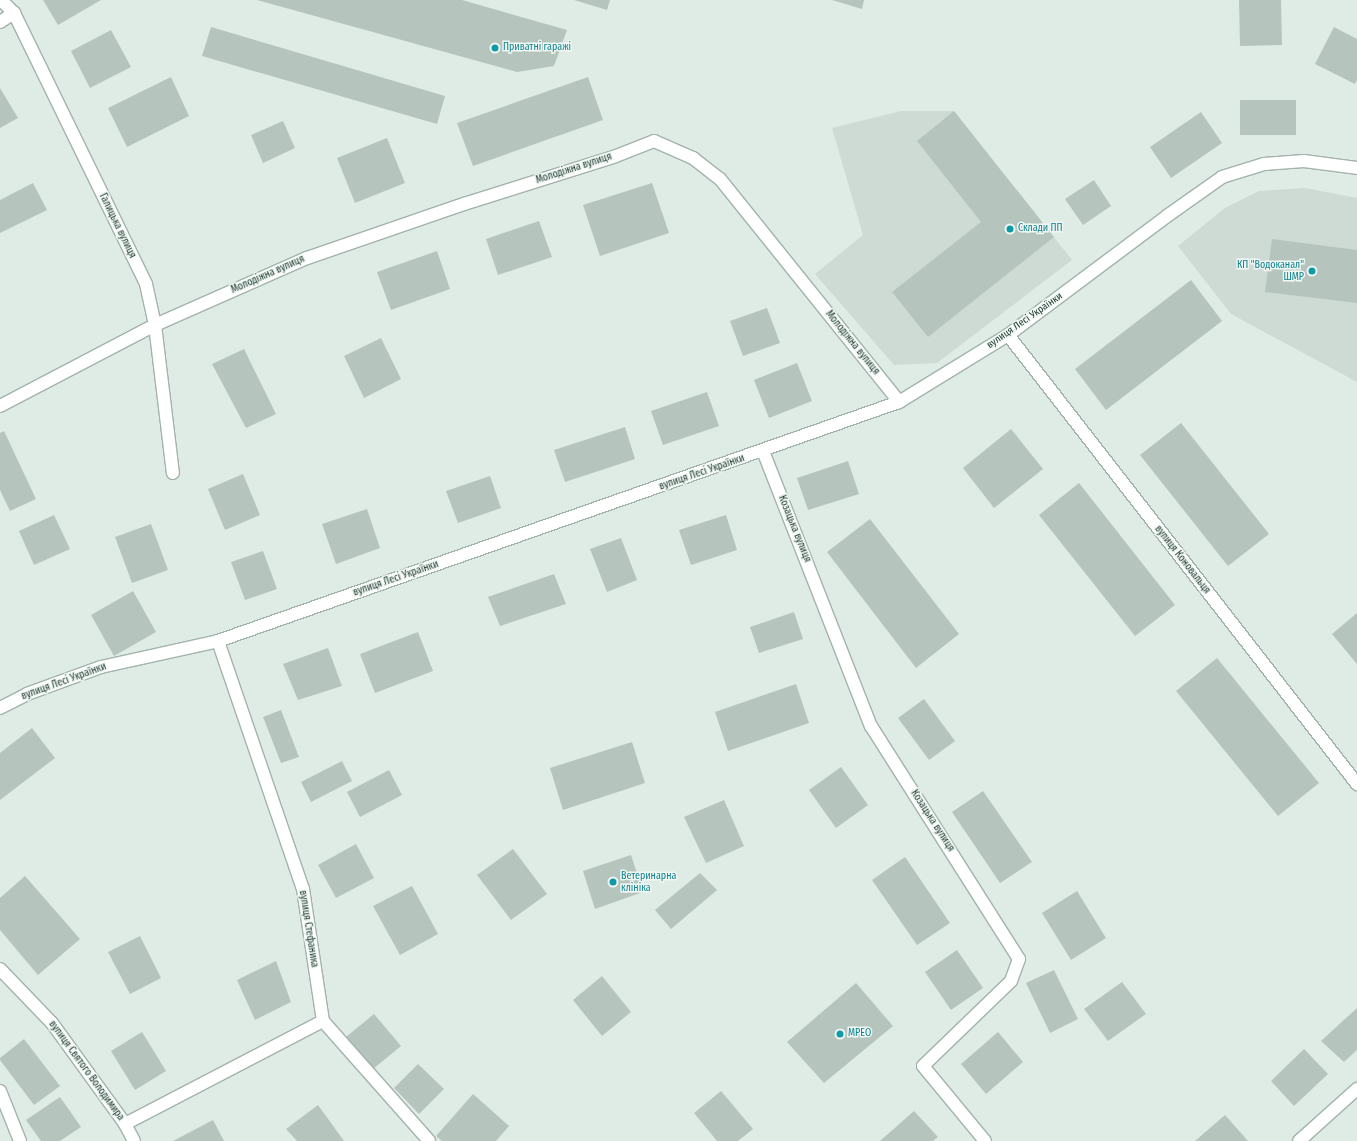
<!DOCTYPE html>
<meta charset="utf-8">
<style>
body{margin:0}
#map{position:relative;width:1357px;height:1141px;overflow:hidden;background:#dfebe5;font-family:"Fira Sans Condensed",sans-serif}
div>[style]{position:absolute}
.built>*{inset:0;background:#cedad4}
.building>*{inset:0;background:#b5c5be}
.roads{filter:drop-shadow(1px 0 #a2b3ac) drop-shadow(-1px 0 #a2b3ac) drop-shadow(0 1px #a2b3ac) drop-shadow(0 -1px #a2b3ac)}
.minor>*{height:12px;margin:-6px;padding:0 6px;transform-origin:6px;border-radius:6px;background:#fff}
.dots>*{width:11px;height:11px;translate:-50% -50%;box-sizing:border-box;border:2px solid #f0f7f3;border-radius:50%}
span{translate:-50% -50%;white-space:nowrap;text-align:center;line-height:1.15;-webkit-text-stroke:3px #f0f7f3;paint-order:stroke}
.culture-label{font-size:10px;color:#0d838f}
.left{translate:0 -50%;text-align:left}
.right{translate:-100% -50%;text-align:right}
.street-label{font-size:10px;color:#203b32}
</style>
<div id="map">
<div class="built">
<div style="clip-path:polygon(901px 111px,954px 111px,1072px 260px,937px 363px,894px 365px,815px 274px,863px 235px,832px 128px)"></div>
<div style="clip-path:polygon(1305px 188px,1357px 198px,1357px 382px,1231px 314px,1178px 246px,1225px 208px,1259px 191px)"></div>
</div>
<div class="building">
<div style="clip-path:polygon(43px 0,101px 0,58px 25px)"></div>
<div style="clip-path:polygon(257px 0,462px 0,567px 30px,554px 66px,517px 72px)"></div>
<div style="clip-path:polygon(574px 0,610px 0,607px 10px)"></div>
<div style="clip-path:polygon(832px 0,864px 0,862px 9px)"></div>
<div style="clip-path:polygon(1239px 0,1281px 0,1282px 45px,1240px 46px)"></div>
<div style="clip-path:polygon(211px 27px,445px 96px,437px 124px,202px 56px)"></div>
<div style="clip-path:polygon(1334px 27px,1357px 39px,1357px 80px,1355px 84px,1315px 64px)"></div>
<div style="clip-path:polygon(111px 30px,131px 67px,90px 88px,71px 51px)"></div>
<div style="clip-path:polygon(171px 77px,189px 116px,127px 147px,108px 108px)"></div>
<div style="clip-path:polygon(588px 77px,603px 120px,473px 166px,457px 123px)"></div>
<div style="clip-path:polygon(0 88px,18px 118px,0 128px)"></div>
<div style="clip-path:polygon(1240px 100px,1296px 100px,1296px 135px,1240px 135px)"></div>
<div style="clip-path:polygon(954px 111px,1054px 237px,928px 337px,892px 292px,981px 222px,917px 141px)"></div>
<div style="clip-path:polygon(1201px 112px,1222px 143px,1171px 178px,1150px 147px)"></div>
<div style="clip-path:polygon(283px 121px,295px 148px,263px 163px,251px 135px)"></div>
<div style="clip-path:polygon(387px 138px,405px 183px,355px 203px,337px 158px)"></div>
<div style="clip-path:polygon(1094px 180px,1111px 206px,1083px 225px,1065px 199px)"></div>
<div style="clip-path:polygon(33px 183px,47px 210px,0 233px,0 200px)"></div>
<div style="clip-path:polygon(652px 183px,669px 233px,600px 256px,583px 205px)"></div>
<div style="clip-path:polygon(539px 221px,552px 257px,498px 275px,486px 239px)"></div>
<div style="clip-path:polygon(1272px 239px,1357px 250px,1357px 303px,1265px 292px)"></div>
<div style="clip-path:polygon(437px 251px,450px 289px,391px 310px,377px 272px)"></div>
<div style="clip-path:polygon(1191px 280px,1222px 321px,1106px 410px,1075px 369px)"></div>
<div style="clip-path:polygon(767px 308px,780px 343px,743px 356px,730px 321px)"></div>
<div style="clip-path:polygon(381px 338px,401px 379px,364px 398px,344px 356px)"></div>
<div style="clip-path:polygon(244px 349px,276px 414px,246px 428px,212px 364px)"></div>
<div style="clip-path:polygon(797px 363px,812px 401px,769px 418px,754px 380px)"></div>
<div style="clip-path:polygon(707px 392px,719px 426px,663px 445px,651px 411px)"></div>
<div style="clip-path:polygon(1181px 423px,1269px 534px,1228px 566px,1140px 455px)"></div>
<div style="clip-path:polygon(625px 427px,635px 459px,565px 482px,554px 450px)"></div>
<div style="clip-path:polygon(1011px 429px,1043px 469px,994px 508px,963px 468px)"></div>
<div style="clip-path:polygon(4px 431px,36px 499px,10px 511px,0 490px,0 433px)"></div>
<div style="clip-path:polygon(848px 461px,859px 494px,808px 510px,797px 478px)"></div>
<div style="clip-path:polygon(243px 474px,260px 515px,225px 530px,208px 489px)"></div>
<div style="clip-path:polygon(490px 476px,501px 508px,458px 523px,446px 491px)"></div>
<div style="clip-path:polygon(1079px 483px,1175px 605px,1135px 636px,1039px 515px)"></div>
<div style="clip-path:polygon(367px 509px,380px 548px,336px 564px,322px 524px)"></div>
<div style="clip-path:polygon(54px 515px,70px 549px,34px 565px,19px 531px)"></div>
<div style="clip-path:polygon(726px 515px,737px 550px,691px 565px,679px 530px)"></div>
<div style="clip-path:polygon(870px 519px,959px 634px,916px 668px,827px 552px)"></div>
<div style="clip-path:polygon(151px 524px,168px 570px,132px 583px,115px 537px)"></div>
<div style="clip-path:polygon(621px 538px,637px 580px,607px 592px,590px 549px)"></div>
<div style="clip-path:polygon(263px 551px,277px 589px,245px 600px,231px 562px)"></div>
<div style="clip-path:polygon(554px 574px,566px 604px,500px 626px,488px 597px)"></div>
<div style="clip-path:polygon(133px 591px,156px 632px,114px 656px,91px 615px)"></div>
<div style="clip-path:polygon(794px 612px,803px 639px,759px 653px,750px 627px)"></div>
<div style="clip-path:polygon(1357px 613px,1357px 664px,1332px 634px)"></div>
<div style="clip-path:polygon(418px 632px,433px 671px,375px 693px,360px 654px)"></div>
<div style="clip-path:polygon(328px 648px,342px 686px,298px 700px,283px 664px)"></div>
<div style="clip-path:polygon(1217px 658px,1319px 783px,1278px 816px,1176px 691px)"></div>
<div style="clip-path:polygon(796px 684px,809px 723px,728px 751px,715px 712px)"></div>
<div style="clip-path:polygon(924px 699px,955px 741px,929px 760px,898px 718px)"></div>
<div style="clip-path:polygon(281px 710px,299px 757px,281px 763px,263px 717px)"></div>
<div style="clip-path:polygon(32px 728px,55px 758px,0 800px,0 753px)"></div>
<div style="clip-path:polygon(632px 742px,645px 783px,563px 810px,550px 768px)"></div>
<div style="clip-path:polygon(342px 761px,352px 781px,311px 802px,301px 782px)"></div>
<div style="clip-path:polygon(841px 767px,868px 805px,836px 828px,809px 790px)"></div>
<div style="clip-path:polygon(389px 770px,402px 795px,360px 817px,347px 792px)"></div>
<div style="clip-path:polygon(983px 791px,1032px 862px,1000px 883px,952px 812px)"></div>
<div style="clip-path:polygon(724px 800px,744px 846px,706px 863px,684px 817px)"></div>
<div style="clip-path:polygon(356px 844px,374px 878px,336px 898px,318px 865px)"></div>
<div style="clip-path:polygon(513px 849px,547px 894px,511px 920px,477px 875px)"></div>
<div style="clip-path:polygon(631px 855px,643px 892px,595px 909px,583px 871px)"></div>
<div style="clip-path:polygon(905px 857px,950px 923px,917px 945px,872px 880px)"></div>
<div style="clip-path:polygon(700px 873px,717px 890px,671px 929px,655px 910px)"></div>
<div style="clip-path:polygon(25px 876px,80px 939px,38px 975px,0 930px,0 898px)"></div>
<div style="clip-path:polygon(412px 886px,438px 934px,400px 955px,373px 906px)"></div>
<div style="clip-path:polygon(1077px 891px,1106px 938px,1071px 960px,1042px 913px)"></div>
<div style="clip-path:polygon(140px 936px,161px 978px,130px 994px,108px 952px)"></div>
<div style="clip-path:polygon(957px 950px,983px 988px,951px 1010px,925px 972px)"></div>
<div style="clip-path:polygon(276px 961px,291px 1002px,255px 1020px,237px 980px)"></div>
<div style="clip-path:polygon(1054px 970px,1078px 1019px,1050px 1033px,1026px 983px)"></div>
<div style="clip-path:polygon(602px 976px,631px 1012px,602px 1036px,573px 1000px)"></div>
<div style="clip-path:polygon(1122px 982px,1146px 1014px,1108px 1041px,1084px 1009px)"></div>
<div style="clip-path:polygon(856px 983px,893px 1026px,824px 1083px,787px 1042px)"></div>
<div style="clip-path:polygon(1357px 1008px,1357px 1050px,1344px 1062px,1321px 1041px)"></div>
<div style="clip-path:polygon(374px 1014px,401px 1046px,373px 1069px,346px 1037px)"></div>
<div style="clip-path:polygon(142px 1032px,166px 1071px,135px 1090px,111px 1051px)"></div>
<div style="clip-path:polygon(998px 1032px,1023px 1062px,986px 1094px,961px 1064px)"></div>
<div style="clip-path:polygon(24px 1039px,60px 1086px,34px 1105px,0 1060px,0 1058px)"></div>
<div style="clip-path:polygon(1304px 1049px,1328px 1074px,1294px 1106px,1271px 1081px)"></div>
<div style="clip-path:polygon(418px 1064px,444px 1089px,419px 1114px,394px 1088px)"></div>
<div style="clip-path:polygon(721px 1091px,753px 1129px,738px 1141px,717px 1141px,694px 1113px)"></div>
<div style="clip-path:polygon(473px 1094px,509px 1126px,496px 1141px,442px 1141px,436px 1136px)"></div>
<div style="clip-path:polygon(60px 1097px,81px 1127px,60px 1141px,41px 1141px,26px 1120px)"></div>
<div style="clip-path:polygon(318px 1105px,344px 1141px,297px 1141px,286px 1129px)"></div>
<div style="clip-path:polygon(914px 1111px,938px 1137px,933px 1141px,880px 1141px)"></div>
<div style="clip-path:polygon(1225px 1115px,1248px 1141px,1195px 1141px)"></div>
<div style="clip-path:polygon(213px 1120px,224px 1141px,173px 1141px)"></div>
</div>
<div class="roads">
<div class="minor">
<div style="left:1px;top:0;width:18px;rotate:45deg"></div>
<div style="left:14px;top:13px;width:301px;rotate:64deg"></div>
<div style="left:146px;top:284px;width:42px;rotate:77.6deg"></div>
<div style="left:155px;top:325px;width:149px;rotate:83.1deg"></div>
<div style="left:0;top:22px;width:17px;rotate:-33deg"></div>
<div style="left:1008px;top:335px;width:569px;rotate:52.14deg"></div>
<div style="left:0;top:406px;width:175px;rotate:-27.6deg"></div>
<div style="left:155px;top:325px;width:166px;rotate:-23.8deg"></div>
<div style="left:307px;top:258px;width:166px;rotate:-19deg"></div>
<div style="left:464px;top:204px;width:159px;rotate:-17.5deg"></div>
<div style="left:616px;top:156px;width:41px;rotate:-21.5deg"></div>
<div style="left:654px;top:141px;width:43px;rotate:23.6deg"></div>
<div style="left:693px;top:158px;width:34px;rotate:38deg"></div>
<div style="left:720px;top:179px;width:286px;rotate:51.2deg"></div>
<div style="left:763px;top:451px;width:295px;rotate:68.6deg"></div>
<div style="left:871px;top:726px;width:276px;rotate:57.6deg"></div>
<div style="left:1019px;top:959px;width:23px;rotate:110deg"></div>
<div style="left:1011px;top:981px;width:122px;rotate:136deg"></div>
<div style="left:923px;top:1066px;width:97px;rotate:50.4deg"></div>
<div style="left:218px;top:641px;width:262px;rotate:71.1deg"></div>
<div style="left:303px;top:889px;width:134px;rotate:81.4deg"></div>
<div style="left:323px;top:1021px;width:160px;rotate:48.5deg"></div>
<div style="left:0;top:708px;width:30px;rotate:-27deg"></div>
<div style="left:27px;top:694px;width:79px;rotate:-20deg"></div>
<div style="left:101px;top:667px;width:120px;rotate:-12.5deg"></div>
<div style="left:218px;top:641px;width:722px;rotate:-19.34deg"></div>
<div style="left:899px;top:402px;width:128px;rotate:-31.6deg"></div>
<div style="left:1008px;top:335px;width:199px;rotate:-36.8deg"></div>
<div style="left:1167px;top:216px;width:67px;rotate:-35.3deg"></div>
<div style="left:1222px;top:177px;width:44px;rotate:-17.2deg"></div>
<div style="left:1264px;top:164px;width:40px;rotate:-4.3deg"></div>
<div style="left:1304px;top:161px;width:53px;rotate:7.5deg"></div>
<div style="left:0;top:969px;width:75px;rotate:46.1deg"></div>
<div style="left:52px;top:1023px;width:125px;rotate:54.1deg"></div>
<div style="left:125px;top:1124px;width:19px;rotate:62deg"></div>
<div style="left:0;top:1091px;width:54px;rotate:68.2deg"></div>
<div style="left:125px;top:1124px;width:223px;rotate:-27.5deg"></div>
<div style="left:1299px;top:1141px;width:78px;rotate:-41.9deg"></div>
</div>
</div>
<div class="dots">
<div style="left:495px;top:48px;background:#0f9aa8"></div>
<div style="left:1010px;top:229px;background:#0f9aa8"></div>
<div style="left:1312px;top:271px;background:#0f9aa8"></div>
<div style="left:613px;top:882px;background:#0f9aa8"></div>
<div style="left:840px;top:1034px;background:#0f9aa8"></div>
</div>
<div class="culture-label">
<span class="left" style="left:503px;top:48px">Приватні гаражі</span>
<span class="left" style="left:1018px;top:229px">Склади ПП</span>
<span class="right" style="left:1304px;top:271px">КП "Водоканал"<br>ШМР</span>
<span class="left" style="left:621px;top:882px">Ветеринарна<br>клініка</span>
<span class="left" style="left:848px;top:1034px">МРЕО</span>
</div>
<div class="street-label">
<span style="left:574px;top:169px;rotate:-18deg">Молодіжна вулиця</span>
<span style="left:117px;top:226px;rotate:64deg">Галицька вулиця</span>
<span style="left:268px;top:275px;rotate:-24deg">Молодіжна вулиця</span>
<span style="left:1025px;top:321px;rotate:-35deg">вулиця Лесі Українки</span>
<span style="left:852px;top:343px;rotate:51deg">Молодіжна вулиця</span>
<span style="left:702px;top:473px;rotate:-19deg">вулиця Лесі Українки</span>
<span style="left:794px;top:529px;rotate:68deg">Козацька вулиця</span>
<span style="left:1182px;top:560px;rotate:52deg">вулиця Коновальця</span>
<span style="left:396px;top:579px;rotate:-19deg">вулиця Лесі Українки</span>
<span style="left:64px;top:682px;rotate:-20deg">вулиця Лесі Українки</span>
<span style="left:932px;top:821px;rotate:57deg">Козацька вулиця</span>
<span style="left:308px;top:929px;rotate:81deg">вулиця Стефаника</span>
<span style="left:86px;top:1071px;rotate:54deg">вулиця Святого Володимира</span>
</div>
</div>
